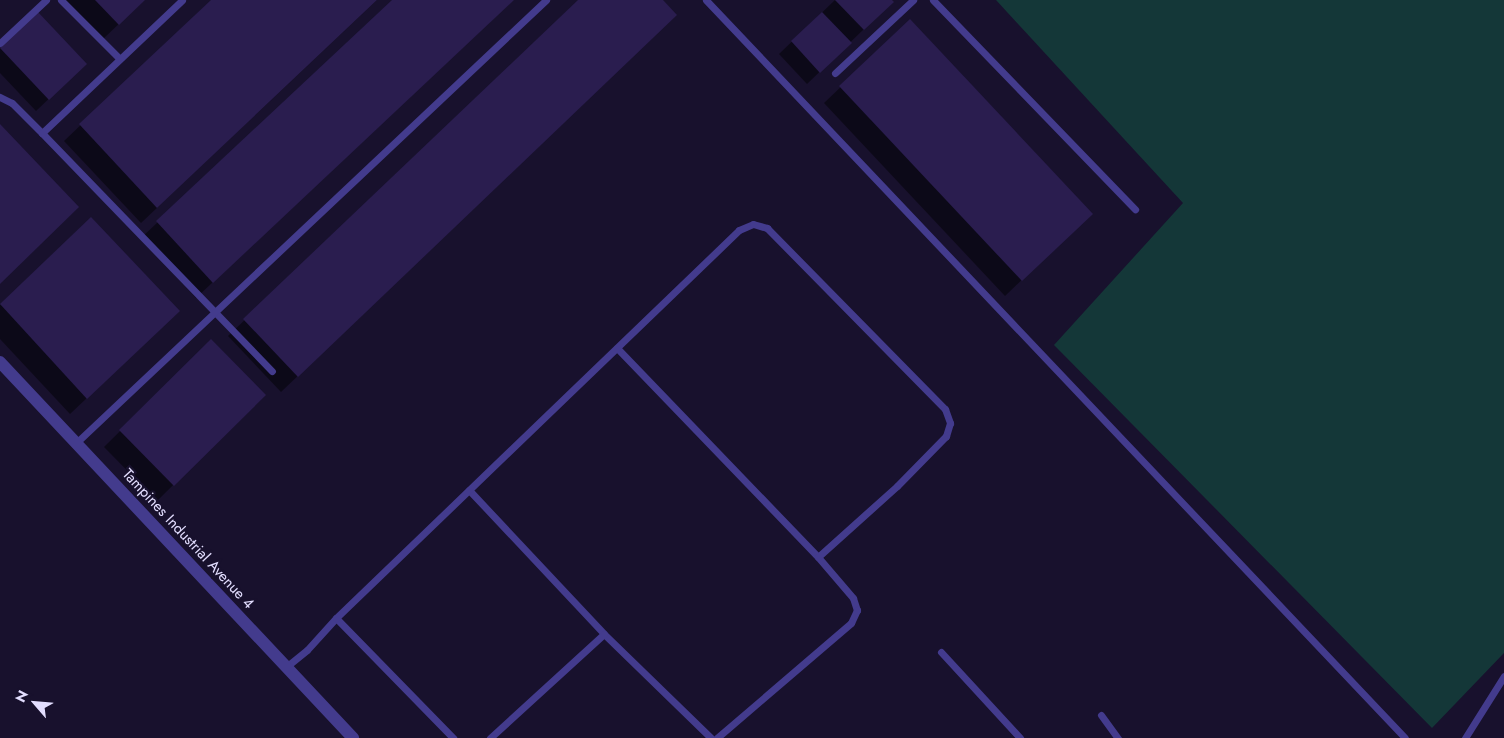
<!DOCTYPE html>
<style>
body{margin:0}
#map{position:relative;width:1504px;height:738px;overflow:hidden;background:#18112d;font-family:Jost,sans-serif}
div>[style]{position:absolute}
.green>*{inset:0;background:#143738}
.shadow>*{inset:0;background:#0007}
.building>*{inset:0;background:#2a1d4f}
.service>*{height:7px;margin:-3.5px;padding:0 3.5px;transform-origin:3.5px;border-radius:3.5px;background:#433b8d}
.minor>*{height:12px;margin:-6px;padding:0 6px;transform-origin:6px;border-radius:6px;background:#433b8d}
span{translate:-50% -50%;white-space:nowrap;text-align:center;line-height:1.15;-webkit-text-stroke:4.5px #18112d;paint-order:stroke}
.street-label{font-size:15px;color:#e3deff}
.north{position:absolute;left:10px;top:678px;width:50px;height:50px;-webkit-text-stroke:4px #18112d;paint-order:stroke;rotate:297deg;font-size:14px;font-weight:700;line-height:20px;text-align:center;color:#e3deff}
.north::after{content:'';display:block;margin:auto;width:18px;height:22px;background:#e3deff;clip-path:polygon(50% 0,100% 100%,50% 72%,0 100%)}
</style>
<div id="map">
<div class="green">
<div style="clip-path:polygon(996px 0,1504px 0,1504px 653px,1432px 728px,1054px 345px,1183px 203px)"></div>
</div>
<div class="shadow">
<div style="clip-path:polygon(64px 0,144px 0,102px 40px)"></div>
<div style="clip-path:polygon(212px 0,377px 0,141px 223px,64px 141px)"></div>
<div style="clip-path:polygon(394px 0,513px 0,196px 298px,141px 238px)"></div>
<div style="clip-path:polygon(579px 0,661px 0,659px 31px,281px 392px,228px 336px)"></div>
<div style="clip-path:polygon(835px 0,892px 2px,807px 84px,779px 54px)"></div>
<div style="clip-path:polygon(37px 13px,73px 76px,36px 111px,0 73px,0 48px)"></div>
<div style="clip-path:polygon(910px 21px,1075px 229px,1005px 296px,824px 103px)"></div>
<div style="clip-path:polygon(91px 218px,162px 327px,70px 414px,0 339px,0 305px)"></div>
<div style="clip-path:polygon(211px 341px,264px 395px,157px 501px,104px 447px)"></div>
</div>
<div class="building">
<div style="clip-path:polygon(95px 0,145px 0,119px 25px)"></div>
<div style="clip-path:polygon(211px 0,377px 0,157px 208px,79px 124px)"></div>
<div style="clip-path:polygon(392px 0,514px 0,213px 283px,156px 221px)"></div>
<div style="clip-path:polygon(578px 0,663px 0,677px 15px,298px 377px,243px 319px)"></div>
<div style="clip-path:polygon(835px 0,892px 0,894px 2px,864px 30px)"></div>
<div style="clip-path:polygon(37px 11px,87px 64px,49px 100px,0 48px)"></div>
<div style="clip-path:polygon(822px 12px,852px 43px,820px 73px,791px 41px)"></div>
<div style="clip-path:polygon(910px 19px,1093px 214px,1022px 281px,839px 86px)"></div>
<div style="clip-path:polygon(0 124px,79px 207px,0 284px)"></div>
<div style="clip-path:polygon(91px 217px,180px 311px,87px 399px,0 304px)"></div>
<div style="clip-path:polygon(211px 339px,266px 395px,174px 486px,119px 430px)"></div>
</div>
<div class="service">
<div style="left:61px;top:0;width:83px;rotate:45deg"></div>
<div style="left:706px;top:0;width:1016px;rotate:46.55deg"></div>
<div style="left:933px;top:0;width:291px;rotate:46deg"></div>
<div style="left:0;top:43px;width:63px;rotate:-43.1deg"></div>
<div style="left:835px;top:73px;width:107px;rotate:-43.1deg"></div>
<div style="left:0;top:97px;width:13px;rotate:27deg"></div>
<div style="left:12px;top:103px;width:42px;rotate:45deg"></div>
<div style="left:42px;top:133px;width:331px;rotate:46deg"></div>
<div style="left:42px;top:133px;width:193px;rotate:-43.5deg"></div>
<div style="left:617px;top:348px;width:290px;rotate:46.1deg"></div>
<div style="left:818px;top:557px;width:54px;rotate:49.5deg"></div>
<div style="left:853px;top:598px;width:13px;rotate:72deg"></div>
<div style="left:857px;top:610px;width:14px;rotate:115deg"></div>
<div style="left:851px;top:623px;width:177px;rotate:139.4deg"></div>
<div style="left:76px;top:443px;width:646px;rotate:-43.31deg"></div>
<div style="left:469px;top:490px;width:197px;rotate:46.8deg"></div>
<div style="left:604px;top:634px;width:149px;rotate:44.2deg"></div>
<div style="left:336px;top:618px;width:168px;rotate:45.7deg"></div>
<div style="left:941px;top:652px;width:117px;rotate:47.4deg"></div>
<div style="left:286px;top:667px;width:27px;rotate:-39deg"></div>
<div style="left:307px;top:650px;width:43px;rotate:-47.8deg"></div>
<div style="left:336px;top:618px;width:559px;rotate:-43.91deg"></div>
<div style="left:739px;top:230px;width:15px;rotate:-23deg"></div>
<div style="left:753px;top:224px;width:15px;rotate:16deg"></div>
<div style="left:767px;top:228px;width:254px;rotate:45.5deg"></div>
<div style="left:945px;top:409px;width:15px;rotate:70deg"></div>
<div style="left:950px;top:423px;width:14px;rotate:107deg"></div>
<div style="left:946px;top:436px;width:70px;rotate:134.4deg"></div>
<div style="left:897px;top:486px;width:106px;rotate:138.1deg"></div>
<div style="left:1101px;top:715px;width:29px;rotate:54deg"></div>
<div style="left:490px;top:738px;width:154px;rotate:-42.4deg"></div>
<div style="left:1465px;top:738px;width:73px;rotate:-57.8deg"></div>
</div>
<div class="minor">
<div style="left:0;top:362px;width:516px;rotate:46.81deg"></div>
</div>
<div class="street-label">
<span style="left:188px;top:539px;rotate:47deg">Tampines Industrial Avenue 4</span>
</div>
<div class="north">N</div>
</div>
